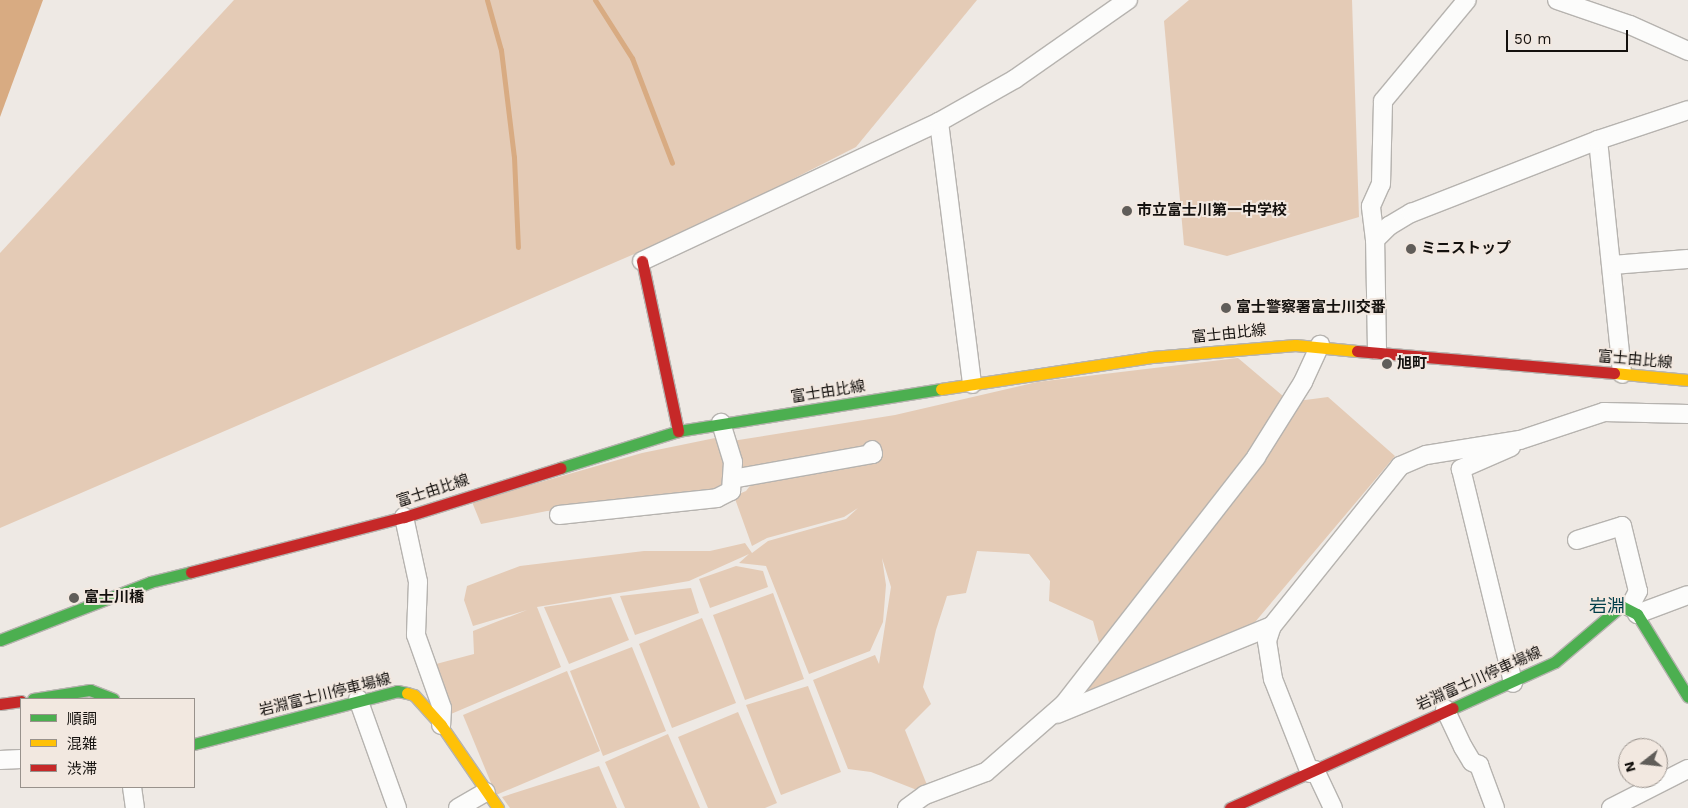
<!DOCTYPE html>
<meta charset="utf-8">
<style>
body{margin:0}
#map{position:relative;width:1688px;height:808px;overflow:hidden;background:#eee9e4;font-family:"Work Sans","Noto Sans JP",sans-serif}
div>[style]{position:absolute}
.green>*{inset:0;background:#e4cbb6}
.water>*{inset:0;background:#d8ab82}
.stream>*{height:5px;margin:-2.5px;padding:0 2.5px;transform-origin:2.5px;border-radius:2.5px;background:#d8ab82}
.roads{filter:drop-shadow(1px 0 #b6b3af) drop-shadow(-1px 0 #b6b3af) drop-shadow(0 1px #b6b3af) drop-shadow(0 -1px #b6b3af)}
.street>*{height:18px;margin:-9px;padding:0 9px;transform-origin:9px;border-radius:9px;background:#fcfcfb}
.fast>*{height:11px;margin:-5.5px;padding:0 5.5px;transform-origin:5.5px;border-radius:5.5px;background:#4caf50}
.slow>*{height:11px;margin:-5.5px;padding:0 5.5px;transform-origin:5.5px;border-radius:5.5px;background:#ffc107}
.jam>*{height:11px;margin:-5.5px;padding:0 5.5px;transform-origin:5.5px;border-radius:5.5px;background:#c62828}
.dots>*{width:14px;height:14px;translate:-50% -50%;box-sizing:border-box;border:2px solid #f2e8e0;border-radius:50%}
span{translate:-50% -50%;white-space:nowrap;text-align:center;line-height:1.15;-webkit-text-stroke:4px #f2e8e0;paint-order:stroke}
.poi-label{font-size:15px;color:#14110e;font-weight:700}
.left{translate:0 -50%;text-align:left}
.street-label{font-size:15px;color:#14110e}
.quarter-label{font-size:18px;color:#003d49}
.legend{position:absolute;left:20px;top:698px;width:175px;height:90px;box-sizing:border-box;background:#f2e8e0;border:1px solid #99928c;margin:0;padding:6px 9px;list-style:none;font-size:15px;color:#14110e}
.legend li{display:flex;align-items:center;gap:10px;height:25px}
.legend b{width:25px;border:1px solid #99928c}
.north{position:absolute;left:1618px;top:738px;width:50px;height:50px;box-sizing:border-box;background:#f2e8e0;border:1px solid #99928c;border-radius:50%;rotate:254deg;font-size:14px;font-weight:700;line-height:20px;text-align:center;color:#14110e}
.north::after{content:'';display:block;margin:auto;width:18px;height:22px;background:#605d59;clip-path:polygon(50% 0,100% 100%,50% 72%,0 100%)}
.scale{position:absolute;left:1506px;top:30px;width:122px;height:22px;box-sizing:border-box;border:2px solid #14110e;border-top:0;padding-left:6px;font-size:15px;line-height:18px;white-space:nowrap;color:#14110e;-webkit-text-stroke:4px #f2e8e0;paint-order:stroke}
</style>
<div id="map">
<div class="green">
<div style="clip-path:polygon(234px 0,977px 0,856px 147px,706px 223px,0 528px,0 253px)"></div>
<div style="clip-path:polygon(1189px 0,1352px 0,1359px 217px,1227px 256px,1184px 245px,1164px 21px)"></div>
<div style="clip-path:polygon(1238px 358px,1290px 402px,1328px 397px,1395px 456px,1250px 628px,1084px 703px,1100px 646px,1093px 621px,1049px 601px,1050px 581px,1029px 554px,977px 551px,966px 593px,947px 596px,936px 630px,923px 687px,931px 704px,905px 730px,929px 790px,922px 792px,871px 772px,848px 769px,813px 680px,875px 655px,879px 664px,891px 587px,882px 558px,886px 585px,883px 622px,870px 651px,809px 674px,766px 566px,739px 563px,749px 554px,689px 581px,537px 607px,561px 667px,451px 714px,436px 664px,474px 654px,473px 631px,527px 610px,473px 626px,464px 600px,467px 586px,520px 566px,644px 551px,710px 551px,745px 543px,752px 553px,768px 541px,846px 519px,858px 508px,844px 517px,767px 538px,752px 546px,734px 496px,746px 491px,755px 479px,743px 477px,720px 498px,547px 511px,481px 524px,472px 502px,642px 453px,720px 437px,724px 465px,738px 461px,732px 441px,895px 415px,1037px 382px)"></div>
<div style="clip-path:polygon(736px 566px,763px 571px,768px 587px,710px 608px,699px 579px)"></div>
<div style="clip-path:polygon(691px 588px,699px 613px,635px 635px,620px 596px)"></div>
<div style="clip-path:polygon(773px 593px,804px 679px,745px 700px,713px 615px)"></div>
<div style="clip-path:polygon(611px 597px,629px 640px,569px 664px,544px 607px)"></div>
<div style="clip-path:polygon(702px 618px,736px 703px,672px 728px,639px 644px)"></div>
<div style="clip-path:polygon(632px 647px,666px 731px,603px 756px,570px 671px)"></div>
<div style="clip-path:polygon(567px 671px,600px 751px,496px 795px,463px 715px)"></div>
<div style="clip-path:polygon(808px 686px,841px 772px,781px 795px,746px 705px)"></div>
<div style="clip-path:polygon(738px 712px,777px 803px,765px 808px,708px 808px,678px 737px)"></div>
<div style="clip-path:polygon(668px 734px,700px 808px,625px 808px,605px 762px)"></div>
<div style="clip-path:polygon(599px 766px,617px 808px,510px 808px,502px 797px)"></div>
</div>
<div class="water">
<div style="clip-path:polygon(0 0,43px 0,0 117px)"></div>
</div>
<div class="stream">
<div style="left:487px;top:0;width:52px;rotate:74.4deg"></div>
<div style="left:501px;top:50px;width:108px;rotate:83.1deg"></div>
<div style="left:514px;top:157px;width:90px;rotate:87.5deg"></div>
<div style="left:595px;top:0;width:69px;rotate:57.5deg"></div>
<div style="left:632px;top:58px;width:112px;rotate:69.1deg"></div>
</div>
<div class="roads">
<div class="street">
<div style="left:1557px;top:0;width:77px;rotate:18.9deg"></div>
<div style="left:1630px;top:25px;width:64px;rotate:24.1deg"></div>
<div style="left:939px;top:122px;width:264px;rotate:82.8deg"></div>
<div style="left:1598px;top:140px;width:235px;rotate:84.1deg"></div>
<div style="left:1375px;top:240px;width:34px;rotate:-97deg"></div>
<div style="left:1371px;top:206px;width:24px;rotate:-66deg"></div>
<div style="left:1381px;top:184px;width:83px;rotate:-88.6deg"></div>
<div style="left:1383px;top:101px;width:131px;rotate:-50.3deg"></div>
<div style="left:642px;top:261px;width:328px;rotate:-25.1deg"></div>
<div style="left:939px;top:122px;width:87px;rotate:-29.5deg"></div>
<div style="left:1015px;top:79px;width:138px;rotate:-35deg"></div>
<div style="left:1612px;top:265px;width:76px;rotate:-4.5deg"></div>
<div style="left:1377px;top:350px;width:110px;rotate:-91deg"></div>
<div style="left:1375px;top:240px;width:20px;rotate:-45deg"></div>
<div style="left:1389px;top:226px;width:26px;rotate:-31deg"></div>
<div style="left:1411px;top:213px;width:201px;rotate:-21.3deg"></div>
<div style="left:1598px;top:140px;width:95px;rotate:-18.4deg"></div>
<div style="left:1511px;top:447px;width:55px;rotate:156.3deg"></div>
<div style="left:1461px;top:469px;width:220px;rotate:76.3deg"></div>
<div style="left:732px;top:479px;width:143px;rotate:-10.1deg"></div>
<div style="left:873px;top:454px;width:4px;rotate:-104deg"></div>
<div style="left:559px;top:515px;width:159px;rotate:-6.1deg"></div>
<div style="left:717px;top:498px;width:16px;rotate:-27deg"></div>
<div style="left:731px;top:491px;width:29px;rotate:-86deg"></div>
<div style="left:733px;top:462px;width:41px;rotate:-107.1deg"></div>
<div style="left:404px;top:517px;width:66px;rotate:77.8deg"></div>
<div style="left:418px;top:582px;width:53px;rotate:92.2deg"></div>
<div style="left:416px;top:635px;width:77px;rotate:70.4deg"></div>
<div style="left:442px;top:708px;width:17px;rotate:93deg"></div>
<div style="left:1577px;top:540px;width:47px;rotate:-17.3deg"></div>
<div style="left:1622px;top:526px;width:67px;rotate:76.2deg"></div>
<div style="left:1638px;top:591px;width:18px;rotate:117deg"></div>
<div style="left:1637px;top:614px;width:54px;rotate:-20.4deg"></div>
<div style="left:358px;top:699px;width:116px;rotate:70.3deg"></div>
<div style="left:1445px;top:709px;width:42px;rotate:64.7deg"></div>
<div style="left:1463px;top:747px;width:17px;rotate:59deg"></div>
<div style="left:1472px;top:762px;width:8px;rotate:23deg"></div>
<div style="left:1479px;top:765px;width:46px;rotate:69.6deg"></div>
<div style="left:1057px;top:714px;width:232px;rotate:-22.3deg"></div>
<div style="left:0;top:760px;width:21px;rotate:-3deg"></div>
<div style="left:1315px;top:770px;width:42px;rotate:64.7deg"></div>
<div style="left:1310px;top:773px;width:101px;rotate:-111.5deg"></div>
<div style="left:1273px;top:679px;width:38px;rotate:-99deg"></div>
<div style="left:1267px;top:641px;width:16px;rotate:-72deg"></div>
<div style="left:1272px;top:626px;width:205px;rotate:-51.3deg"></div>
<div style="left:1400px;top:466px;width:28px;rotate:-23deg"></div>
<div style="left:1426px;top:455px;width:95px;rotate:-9.1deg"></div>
<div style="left:1520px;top:440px;width:89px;rotate:-18.4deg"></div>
<div style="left:1604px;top:412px;width:84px;rotate:1.4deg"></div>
<div style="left:132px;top:787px;width:21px;rotate:82deg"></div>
<div style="left:458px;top:808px;width:32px;rotate:-30deg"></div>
<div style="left:907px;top:808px;width:22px;rotate:-36deg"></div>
<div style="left:925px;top:795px;width:65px;rotate:-20.7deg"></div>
<div style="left:986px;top:772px;width:103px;rotate:-41.1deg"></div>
<div style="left:1064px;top:704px;width:313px;rotate:-52.1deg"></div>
<div style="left:1256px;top:457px;width:89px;rotate:-57.9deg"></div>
<div style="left:1303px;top:382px;width:41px;rotate:-65.3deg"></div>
<div style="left:1611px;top:808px;width:86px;rotate:-26.9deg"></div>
</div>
<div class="fast">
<div style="left:560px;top:468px;width:124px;rotate:-17.4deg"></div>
<div style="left:678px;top:431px;width:266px;rotate:-9.1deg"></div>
<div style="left:0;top:640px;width:161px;rotate:-21.1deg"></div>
<div style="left:150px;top:582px;width:42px;rotate:-13.7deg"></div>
<div style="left:33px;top:699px;width:58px;rotate:-9deg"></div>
<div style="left:90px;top:690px;width:25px;rotate:21deg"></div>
<div style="left:1453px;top:708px;width:112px;rotate:-24.3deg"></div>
<div style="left:1555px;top:662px;width:87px;rotate:-40.3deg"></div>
<div style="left:1621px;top:606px;width:18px;rotate:27deg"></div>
<div style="left:1637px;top:614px;width:97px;rotate:58.4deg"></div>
<div style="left:194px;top:744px;width:210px;rotate:-14.6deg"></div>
<div style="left:397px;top:691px;width:10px;rotate:11deg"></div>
</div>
<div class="slow">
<div style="left:1614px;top:373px;width:74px;rotate:5.4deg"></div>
<div style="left:941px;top:389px;width:213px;rotate:-8.6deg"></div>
<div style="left:1152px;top:357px;width:144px;rotate:-4.8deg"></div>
<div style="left:1295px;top:345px;width:62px;rotate:5.5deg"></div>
<div style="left:407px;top:693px;width:7px;rotate:16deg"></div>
<div style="left:414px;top:695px;width:40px;rotate:48deg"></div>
<div style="left:441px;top:725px;width:101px;rotate:55.5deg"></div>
</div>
<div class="jam">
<div style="left:642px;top:261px;width:174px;rotate:78deg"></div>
<div style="left:1357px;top:351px;width:258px;rotate:4.9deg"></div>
<div style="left:191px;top:572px;width:220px;rotate:-14.5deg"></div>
<div style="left:404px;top:517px;width:164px;rotate:-17.4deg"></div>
<div style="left:0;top:704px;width:21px;rotate:-8deg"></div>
<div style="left:1230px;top:808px;width:244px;rotate:-24.2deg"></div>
</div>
</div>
<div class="dots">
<div style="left:1127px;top:211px;background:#605d59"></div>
<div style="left:1411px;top:249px;background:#605d59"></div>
<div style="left:1226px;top:308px;background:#605d59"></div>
<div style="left:1387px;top:364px;background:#605d59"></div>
<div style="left:74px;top:598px;background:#605d59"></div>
</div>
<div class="poi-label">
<span class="left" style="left:1137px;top:211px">市立富士川第一中学校</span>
<span class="left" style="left:1421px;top:249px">ミニストップ</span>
<span class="left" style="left:1236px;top:308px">富士警察署富士川交番</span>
<span class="left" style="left:1397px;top:364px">旭町</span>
<span class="left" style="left:84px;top:598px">富士川橋</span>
</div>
<div class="street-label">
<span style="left:1229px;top:334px;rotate:-6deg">富士由比線</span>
<span style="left:1635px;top:360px;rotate:5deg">富士由比線</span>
<span style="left:828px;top:392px;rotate:-9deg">富士由比線</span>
<span style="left:433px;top:491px;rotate:-18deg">富士由比線</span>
<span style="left:1479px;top:679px;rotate:-24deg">岩淵富士川停車場線</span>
<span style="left:325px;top:695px;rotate:-14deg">岩淵富士川停車場線</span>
</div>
<div class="quarter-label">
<span style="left:1607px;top:606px">岩淵</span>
</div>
<ul class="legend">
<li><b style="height:6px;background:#4caf50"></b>順調</li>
<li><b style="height:6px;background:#ffc107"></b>混雑</li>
<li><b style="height:6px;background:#c62828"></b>渋滞</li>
</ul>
<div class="north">N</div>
<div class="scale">50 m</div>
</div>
